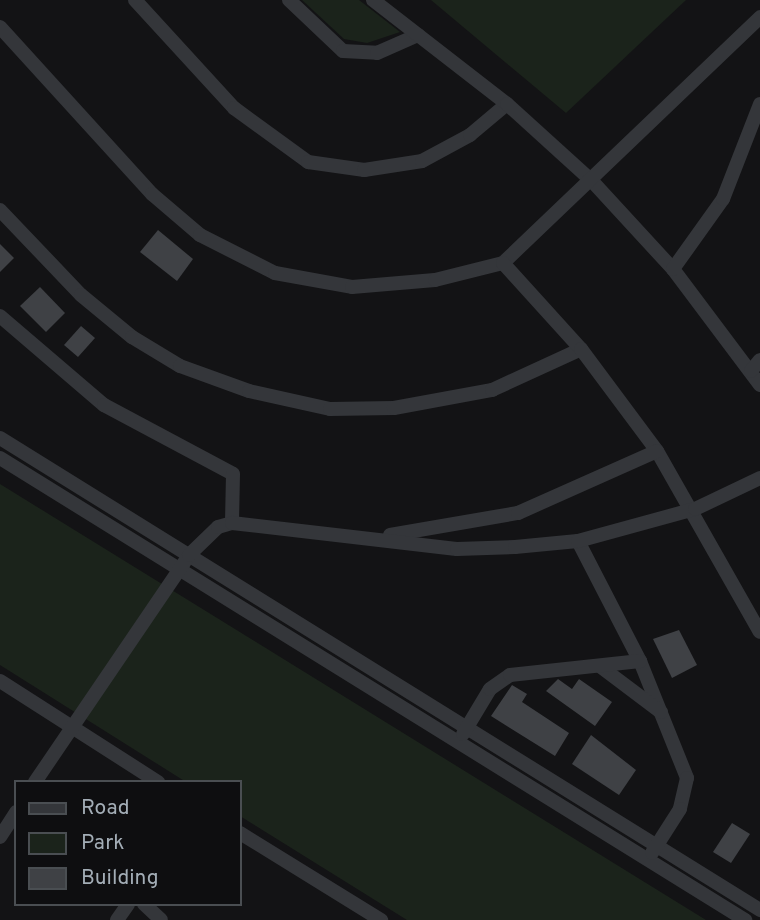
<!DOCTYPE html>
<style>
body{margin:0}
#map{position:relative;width:760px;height:920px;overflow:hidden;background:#131315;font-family:Overpass,sans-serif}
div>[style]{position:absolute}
.green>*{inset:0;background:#1b231b}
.building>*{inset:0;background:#3f4145}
.minor>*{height:14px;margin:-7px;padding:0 7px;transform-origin:7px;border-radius:7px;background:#34363a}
span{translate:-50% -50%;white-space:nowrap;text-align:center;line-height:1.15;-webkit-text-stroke:6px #0e0e10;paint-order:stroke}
.legend{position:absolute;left:14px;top:780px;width:228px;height:126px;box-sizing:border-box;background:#0e0e10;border:2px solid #4a4e52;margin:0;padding:9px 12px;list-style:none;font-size:21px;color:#a3adb6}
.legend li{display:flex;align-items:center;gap:14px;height:35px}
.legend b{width:35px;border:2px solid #4a4e52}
</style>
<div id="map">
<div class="green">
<div style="clip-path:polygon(302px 0,359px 0,400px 32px,367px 43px,344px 39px)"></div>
<div style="clip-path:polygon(431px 0,686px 0,566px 113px)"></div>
<div style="clip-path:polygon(0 484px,706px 920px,407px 920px,240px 816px,240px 782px,186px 782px,0 665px)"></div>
</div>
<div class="building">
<div style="clip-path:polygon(158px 230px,193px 259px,177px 281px,140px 252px)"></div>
<div style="clip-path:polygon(0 244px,14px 258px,0 272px)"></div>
<div style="clip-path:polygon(40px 287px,65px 313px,46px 332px,20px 306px)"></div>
<div style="clip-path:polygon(81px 326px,95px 338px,78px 357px,64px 345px)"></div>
<div style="clip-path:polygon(679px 630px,697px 665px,672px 678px,653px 639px)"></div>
<div style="clip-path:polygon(558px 679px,572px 689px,579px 679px,612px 702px,595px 726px,546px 691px)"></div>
<div style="clip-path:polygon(512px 685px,527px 694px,522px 702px,569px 733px,555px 756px,491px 716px)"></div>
<div style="clip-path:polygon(591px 735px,636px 770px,619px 795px,572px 764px)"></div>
<div style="clip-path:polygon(732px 823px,750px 834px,731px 863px,713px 852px)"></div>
</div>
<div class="minor">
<div style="left:135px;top:0;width:147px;rotate:47.5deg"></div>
<div style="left:234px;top:108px;width:92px;rotate:36.1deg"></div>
<div style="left:308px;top:162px;width:57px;rotate:8.1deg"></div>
<div style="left:364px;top:170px;width:59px;rotate:-8.8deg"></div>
<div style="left:422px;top:161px;width:55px;rotate:-28.4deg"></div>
<div style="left:470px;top:135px;width:48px;rotate:-40deg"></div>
<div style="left:289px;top:0;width:74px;rotate:43.4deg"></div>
<div style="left:343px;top:51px;width:34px;rotate:3deg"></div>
<div style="left:377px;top:53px;width:45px;rotate:-23.7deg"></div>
<div style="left:373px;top:0;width:170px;rotate:37.8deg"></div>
<div style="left:507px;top:104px;width:115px;rotate:42.2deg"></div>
<div style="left:592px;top:181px;width:120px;rotate:47.4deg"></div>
<div style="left:673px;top:269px;width:145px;rotate:53.1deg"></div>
<div style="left:0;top:27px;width:226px;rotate:47.7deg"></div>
<div style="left:152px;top:194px;width:63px;rotate:40.5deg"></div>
<div style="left:200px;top:235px;width:84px;rotate:26.9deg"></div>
<div style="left:275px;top:273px;width:78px;rotate:10.3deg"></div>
<div style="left:352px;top:287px;width:83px;rotate:-4.8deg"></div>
<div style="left:435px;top:280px;width:70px;rotate:-14deg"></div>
<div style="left:503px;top:263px;width:356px;rotate:-43.7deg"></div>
<div style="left:0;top:210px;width:117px;rotate:46.4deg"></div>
<div style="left:81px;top:295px;width:66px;rotate:39.5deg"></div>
<div style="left:132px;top:337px;width:56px;rotate:31.1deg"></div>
<div style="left:180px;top:366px;width:73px;rotate:19.9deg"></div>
<div style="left:249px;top:391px;width:83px;rotate:12.5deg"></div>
<div style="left:330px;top:409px;width:64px;rotate:-0.9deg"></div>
<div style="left:394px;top:408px;width:100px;rotate:-10.4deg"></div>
<div style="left:492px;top:390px;width:98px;rotate:-24.7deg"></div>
<div style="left:503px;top:263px;width:116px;rotate:47.8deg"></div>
<div style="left:581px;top:349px;width:127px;rotate:53.3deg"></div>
<div style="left:657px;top:451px;width:208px;rotate:60.4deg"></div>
<div style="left:673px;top:269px;width:86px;rotate:-54.5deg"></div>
<div style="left:723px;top:199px;width:102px;rotate:-68.7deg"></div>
<div style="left:0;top:316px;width:137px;rotate:40.6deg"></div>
<div style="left:104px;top:405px;width:146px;rotate:28.1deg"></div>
<div style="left:233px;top:474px;width:49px;rotate:91.2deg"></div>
<div style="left:751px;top:371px;width:14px;rotate:-51deg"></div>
<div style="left:0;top:438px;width:895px;rotate:31.84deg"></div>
<div style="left:0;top:458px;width:877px;rotate:31.8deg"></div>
<div style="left:390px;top:535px;width:130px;rotate:-9.8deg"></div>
<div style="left:518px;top:513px;width:152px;rotate:-24deg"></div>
<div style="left:578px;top:541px;width:135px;rotate:62.7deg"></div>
<div style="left:640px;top:661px;width:126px;rotate:68.1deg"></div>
<div style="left:687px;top:778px;width:32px;rotate:103deg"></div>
<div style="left:680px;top:809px;width:52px;rotate:122.5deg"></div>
<div style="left:601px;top:667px;width:75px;rotate:36.9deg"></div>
<div style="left:0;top:681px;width:188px;rotate:32.6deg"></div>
<div style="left:463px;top:734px;width:52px;rotate:-59deg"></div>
<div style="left:490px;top:689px;width:24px;rotate:-35deg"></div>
<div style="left:510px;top:675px;width:131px;rotate:-6.1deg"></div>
<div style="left:35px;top:782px;width:274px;rotate:-55.8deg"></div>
<div style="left:189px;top:555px;width:40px;rotate:-44deg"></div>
<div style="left:218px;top:527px;width:15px;rotate:-16deg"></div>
<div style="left:232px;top:523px;width:226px;rotate:6.6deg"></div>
<div style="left:457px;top:549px;width:58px;rotate:-2deg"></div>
<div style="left:515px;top:547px;width:63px;rotate:-5.4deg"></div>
<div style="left:578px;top:541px;width:121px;rotate:-15.3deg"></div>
<div style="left:695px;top:509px;width:72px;rotate:-25.5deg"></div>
<div style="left:240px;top:833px;width:166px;rotate:31.7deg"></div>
<div style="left:0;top:837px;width:30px;rotate:-57deg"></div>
<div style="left:144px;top:904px;width:23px;rotate:43deg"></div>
<div style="left:117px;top:920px;width:19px;rotate:-55deg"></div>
</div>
<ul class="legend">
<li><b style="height:9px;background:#34363a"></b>Road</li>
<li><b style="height:19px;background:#1b231b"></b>Park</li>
<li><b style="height:19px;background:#3f4145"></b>Building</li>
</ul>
</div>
